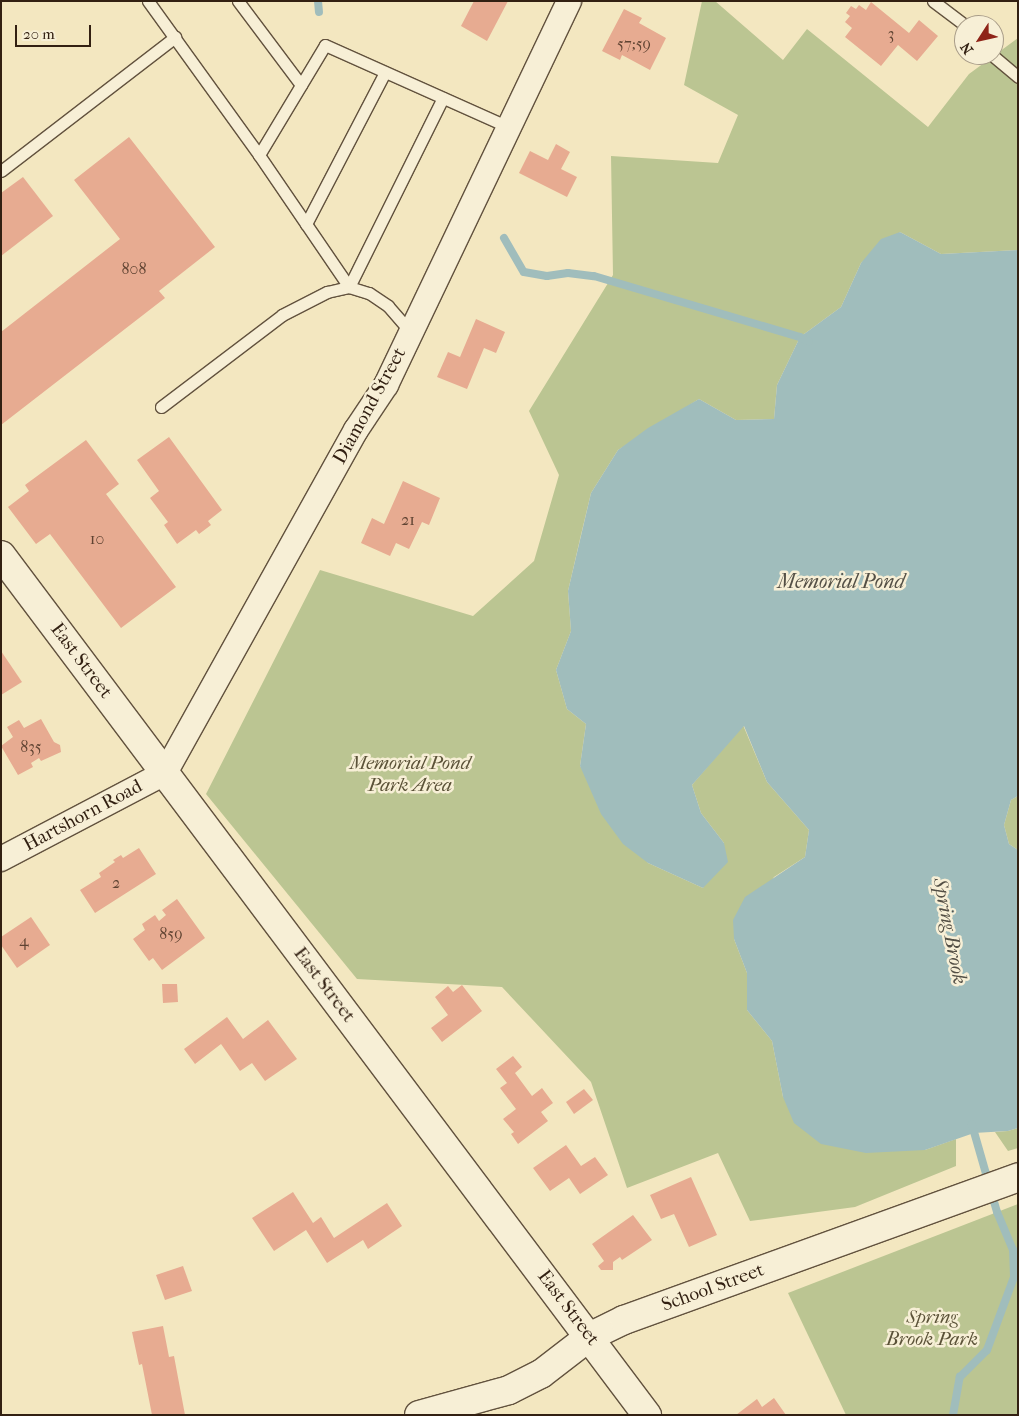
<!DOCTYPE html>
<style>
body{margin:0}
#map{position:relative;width:1019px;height:1416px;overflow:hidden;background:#f3e7c0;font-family:"IM FELL French Canon",serif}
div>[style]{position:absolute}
.green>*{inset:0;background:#bbc592}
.water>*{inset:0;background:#a0bdbc}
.stream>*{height:8px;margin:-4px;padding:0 4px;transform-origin:4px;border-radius:4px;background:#a0bdbc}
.building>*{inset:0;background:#e7ab91}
.roads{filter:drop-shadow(1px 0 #62523e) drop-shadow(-1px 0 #62523e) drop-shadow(0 1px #62523e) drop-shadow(0 -1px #62523e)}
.lane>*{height:11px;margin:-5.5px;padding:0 5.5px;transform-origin:5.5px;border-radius:5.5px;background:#f7efd6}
.street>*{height:24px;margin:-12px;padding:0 12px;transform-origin:12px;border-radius:12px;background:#f7efd6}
.secondary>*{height:28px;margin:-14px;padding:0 14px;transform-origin:14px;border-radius:14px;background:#f7efd6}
span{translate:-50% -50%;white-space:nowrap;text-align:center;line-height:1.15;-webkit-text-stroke:5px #f7efd6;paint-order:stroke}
.number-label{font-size:16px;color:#5f4332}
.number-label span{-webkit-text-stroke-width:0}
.street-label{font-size:19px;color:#322012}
.park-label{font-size:19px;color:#5b5238;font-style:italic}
.water-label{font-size:20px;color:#534f45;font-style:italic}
.frame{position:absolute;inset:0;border:2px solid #322012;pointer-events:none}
.north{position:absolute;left:954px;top:15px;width:50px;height:50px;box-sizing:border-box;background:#f7efd6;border:1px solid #a89c88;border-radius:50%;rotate:235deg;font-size:14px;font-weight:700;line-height:20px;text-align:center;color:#322012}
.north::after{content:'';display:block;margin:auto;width:18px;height:22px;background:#8f2418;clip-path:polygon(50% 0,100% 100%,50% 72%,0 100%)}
.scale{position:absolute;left:15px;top:25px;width:76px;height:22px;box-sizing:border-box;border:2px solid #322012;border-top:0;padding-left:6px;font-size:15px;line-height:18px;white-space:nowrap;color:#322012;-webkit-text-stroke:4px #f7efd6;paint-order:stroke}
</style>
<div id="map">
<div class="green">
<div style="clip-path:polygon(702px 1px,715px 1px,783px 60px,807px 29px,928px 127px,969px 74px,1018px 38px,1018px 250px,941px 254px,900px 232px,861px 263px,841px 307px,800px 337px,777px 385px,774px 419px,736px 420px,699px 399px,618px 450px,591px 493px,580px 539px,568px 591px,571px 631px,556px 670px,567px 709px,586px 724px,580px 766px,648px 863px,703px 888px,724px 843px,701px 813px,692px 785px,743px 725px,767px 782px,809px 830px,805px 857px,774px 877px,734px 939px,747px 973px,747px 1010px,772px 1041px,783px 1097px,925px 1150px,956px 1139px,956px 1166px,855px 1207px,750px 1221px,718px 1153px,627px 1188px,591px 1082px,502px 987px,357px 979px,206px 794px,320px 570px,473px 616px,534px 561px,559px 475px,529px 411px,613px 275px,611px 156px,718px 163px,738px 115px,684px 85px)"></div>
<div style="clip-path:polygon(1018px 796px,1018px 850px,1009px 844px,1004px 825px,1011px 800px)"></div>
<div style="clip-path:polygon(1018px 1128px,1018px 1148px,1008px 1151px,995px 1132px,1008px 1131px)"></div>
<div style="clip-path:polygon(1018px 1204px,1018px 1415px,846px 1415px,788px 1293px)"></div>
</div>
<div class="water">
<div style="clip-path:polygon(900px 232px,941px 254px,1018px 250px,1018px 796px,1011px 800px,1004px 825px,1009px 844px,1018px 850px,1018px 1128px,1008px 1131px,974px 1133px,925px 1150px,866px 1153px,821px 1144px,794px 1123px,783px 1097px,772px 1041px,747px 1010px,747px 973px,734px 939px,733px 920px,745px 897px,805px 857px,809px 830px,767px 782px,744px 726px,692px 785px,701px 813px,724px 843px,728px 862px,703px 888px,648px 863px,623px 844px,601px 814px,580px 766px,586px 724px,567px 709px,556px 670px,571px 631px,568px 591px,591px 493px,618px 450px,648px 428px,699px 399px,736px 420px,774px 419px,777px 385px,800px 337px,841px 307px,861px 263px,881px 239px)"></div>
</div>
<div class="stream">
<div style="left:318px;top:1px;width:11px;rotate:85deg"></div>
<div style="left:504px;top:238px;width:39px;rotate:60deg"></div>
<div style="left:524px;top:272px;width:23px;rotate:10deg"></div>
<div style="left:547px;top:276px;width:21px;rotate:-8deg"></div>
<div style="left:568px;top:273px;width:26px;rotate:7deg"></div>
<div style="left:594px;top:276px;width:215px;rotate:16.5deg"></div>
<div style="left:800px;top:337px;width:10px;rotate:29deg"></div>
<div style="left:953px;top:1415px;width:39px;rotate:-80deg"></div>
<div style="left:960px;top:1377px;width:38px;rotate:-45deg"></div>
<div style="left:987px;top:1350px;width:78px;rotate:-69.7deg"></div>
<div style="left:1014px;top:1277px;width:27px;rotate:-92deg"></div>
<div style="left:1013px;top:1250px;width:41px;rotate:-112.8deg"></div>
<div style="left:997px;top:1212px;width:91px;rotate:-106deg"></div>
</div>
<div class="building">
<div style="clip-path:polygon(474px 1px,508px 1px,487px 41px,461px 26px)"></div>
<div style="clip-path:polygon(871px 2px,909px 33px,919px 20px,938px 36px,917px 61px,898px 45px,881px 66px,845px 37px,852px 28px,845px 22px,850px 16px,846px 13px,851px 6px,856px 9px,859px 5px,866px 10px)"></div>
<div style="clip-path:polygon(624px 9px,642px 18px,639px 23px,666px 38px,650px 70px,622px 55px,620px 60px,602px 51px)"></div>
<div style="clip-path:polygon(129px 137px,215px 247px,159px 291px,165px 298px,1px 425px,1px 332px,120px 239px,74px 180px)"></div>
<div style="clip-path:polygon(556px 144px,570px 152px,561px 169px,577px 177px,567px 197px,519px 173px,530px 151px,548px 160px)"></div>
<div style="clip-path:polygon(23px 177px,53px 216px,1px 256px,1px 193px)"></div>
<div style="clip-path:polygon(476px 319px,505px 332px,496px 353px,484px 348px,467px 389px,437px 377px,448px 352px,460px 357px)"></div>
<div style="clip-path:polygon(169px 437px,222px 510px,208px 521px,211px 525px,199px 534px,196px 530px,177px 544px,164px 525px,168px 522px,150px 498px,159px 491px,137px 460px)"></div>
<div style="clip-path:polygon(86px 440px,119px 484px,106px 494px,176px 587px,121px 628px,50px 534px,36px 544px,8px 507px,29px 491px,25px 485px)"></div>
<div style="clip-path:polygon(403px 481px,440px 498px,429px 525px,422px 522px,409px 549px,396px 543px,390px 556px,361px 543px,372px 518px,384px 524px)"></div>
<div style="clip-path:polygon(1px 651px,22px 682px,1px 695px)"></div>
<div style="clip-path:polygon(41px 719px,54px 742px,60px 745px,61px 752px,41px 761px,39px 758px,31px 763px,33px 767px,18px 775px,1px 746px,13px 737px,7px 727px,19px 720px,24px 728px)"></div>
<div style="clip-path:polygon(139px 848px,156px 874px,95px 913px,80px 890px,101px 877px,99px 873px,115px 862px,113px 860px,121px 855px,123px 858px)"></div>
<div style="clip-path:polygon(177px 899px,205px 938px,162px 970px,153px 958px,149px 961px,133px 939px,145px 930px,142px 924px,155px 915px,159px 921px,166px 915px,162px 910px)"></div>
<div style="clip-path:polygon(31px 917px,50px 945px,17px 968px,1px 945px,1px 937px)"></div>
<div style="clip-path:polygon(162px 984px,177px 984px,178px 1002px,163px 1003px)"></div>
<div style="clip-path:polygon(462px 985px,482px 1011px,442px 1042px,431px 1028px,448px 1015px,435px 997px,448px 986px,453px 992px)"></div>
<div style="clip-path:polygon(227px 1017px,243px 1039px,268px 1020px,297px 1059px,265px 1081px,252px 1063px,240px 1071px,221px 1044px,195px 1064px,184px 1049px)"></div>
<div style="clip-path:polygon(513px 1056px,522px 1067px,515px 1073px,532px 1096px,542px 1088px,553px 1103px,541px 1112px,548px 1121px,518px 1144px,511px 1134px,514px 1132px,503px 1119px,516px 1109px,500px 1088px,507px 1083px,496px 1069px)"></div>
<div style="clip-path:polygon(584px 1089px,593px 1100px,574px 1114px,566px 1102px)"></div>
<div style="clip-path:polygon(566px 1145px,581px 1166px,595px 1157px,608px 1175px,580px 1194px,569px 1178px,550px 1191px,533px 1168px)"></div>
<div style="clip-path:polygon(691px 1177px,717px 1235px,689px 1247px,674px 1214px,661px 1219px,650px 1195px)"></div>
<div style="clip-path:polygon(293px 1192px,313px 1223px,321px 1217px,334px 1238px,387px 1203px,402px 1226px,368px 1249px,363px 1240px,327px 1263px,306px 1230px,274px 1251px,252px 1218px)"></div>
<div style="clip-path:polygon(633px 1215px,652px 1240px,622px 1260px,620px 1257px,613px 1262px,613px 1270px,601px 1270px,598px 1266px,604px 1261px,592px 1244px)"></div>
<div style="clip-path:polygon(183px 1266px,192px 1291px,165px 1300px,156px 1275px)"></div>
<div style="clip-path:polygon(163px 1326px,169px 1357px,174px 1356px,185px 1415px,152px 1415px,142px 1364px,139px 1365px,132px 1332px)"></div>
<div style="clip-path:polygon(774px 1398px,786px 1415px,736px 1415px,757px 1399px,762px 1407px)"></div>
</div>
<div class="roads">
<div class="lane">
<div style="left:148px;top:1px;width:190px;rotate:54.2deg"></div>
<div style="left:259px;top:155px;width:160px;rotate:55.7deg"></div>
<div style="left:349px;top:287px;width:211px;rotate:-63.6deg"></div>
<div style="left:238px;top:1px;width:105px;rotate:53.1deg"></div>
<div style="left:933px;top:1px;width:40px;rotate:37deg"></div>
<div style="left:992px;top:55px;width:34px;rotate:40deg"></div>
<div style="left:259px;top:155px;width:128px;rotate:-59deg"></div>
<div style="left:325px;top:45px;width:201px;rotate:24.1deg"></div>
<div style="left:1px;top:171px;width:220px;rotate:-37.6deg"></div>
<div style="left:306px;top:224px;width:171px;rotate:-62.5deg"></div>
<div style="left:161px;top:407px;width:152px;rotate:-37.2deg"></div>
<div style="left:282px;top:315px;width:51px;rotate:-27.1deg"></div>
<div style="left:327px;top:292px;width:23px;rotate:-13deg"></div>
<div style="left:349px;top:287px;width:21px;rotate:17deg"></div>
<div style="left:369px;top:293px;width:23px;rotate:34deg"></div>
<div style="left:388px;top:306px;width:35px;rotate:49deg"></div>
</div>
<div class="street">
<div style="left:1px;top:859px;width:185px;rotate:-27.7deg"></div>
<div style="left:165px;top:773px;width:393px;rotate:-60.9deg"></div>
<div style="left:356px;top:430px;width:54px;rotate:-56.3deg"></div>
<div style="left:386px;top:385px;width:425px;rotate:-64.5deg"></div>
</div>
<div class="secondary">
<div style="left:1px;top:555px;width:1076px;rotate:53.09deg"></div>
<div style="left:419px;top:1415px;width:93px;rotate:-15.5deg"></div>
<div style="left:509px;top:1390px;width:36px;rotate:-27deg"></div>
<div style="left:541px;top:1374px;width:61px;rotate:-37.6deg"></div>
<div style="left:589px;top:1337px;width:39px;rotate:-26deg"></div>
<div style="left:624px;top:1320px;width:419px;rotate:-19.9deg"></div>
</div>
</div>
<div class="number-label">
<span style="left:891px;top:34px">3</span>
<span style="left:634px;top:44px">57;59</span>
<span style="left:134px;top:269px">808</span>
<span style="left:408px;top:520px">21</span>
<span style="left:97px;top:539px">10</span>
<span style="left:31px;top:747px">835</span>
<span style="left:116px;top:883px">2</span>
<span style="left:171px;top:934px">859</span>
<span style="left:24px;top:941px">4</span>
</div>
<div class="street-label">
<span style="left:370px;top:406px;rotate:-61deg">Diamond Street</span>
<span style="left:81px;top:661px;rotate:53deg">East Street</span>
<span style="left:83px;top:816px;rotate:-28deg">Hartshorn Road</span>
<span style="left:324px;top:985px;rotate:53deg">East Street</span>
<span style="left:713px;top:1288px;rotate:-20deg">School Street</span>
<span style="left:568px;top:1308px;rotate:53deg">East Street</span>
</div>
<div class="park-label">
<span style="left:410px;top:775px">Memorial Pond<br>Park Area</span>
<span style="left:932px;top:1329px">Spring<br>Brook Park</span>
</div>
<div class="water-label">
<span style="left:841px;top:581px">Memorial Pond</span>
<span style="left:950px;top:931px;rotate:79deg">Spring Brook</span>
</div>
<div class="frame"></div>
<div class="north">N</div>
<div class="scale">20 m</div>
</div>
